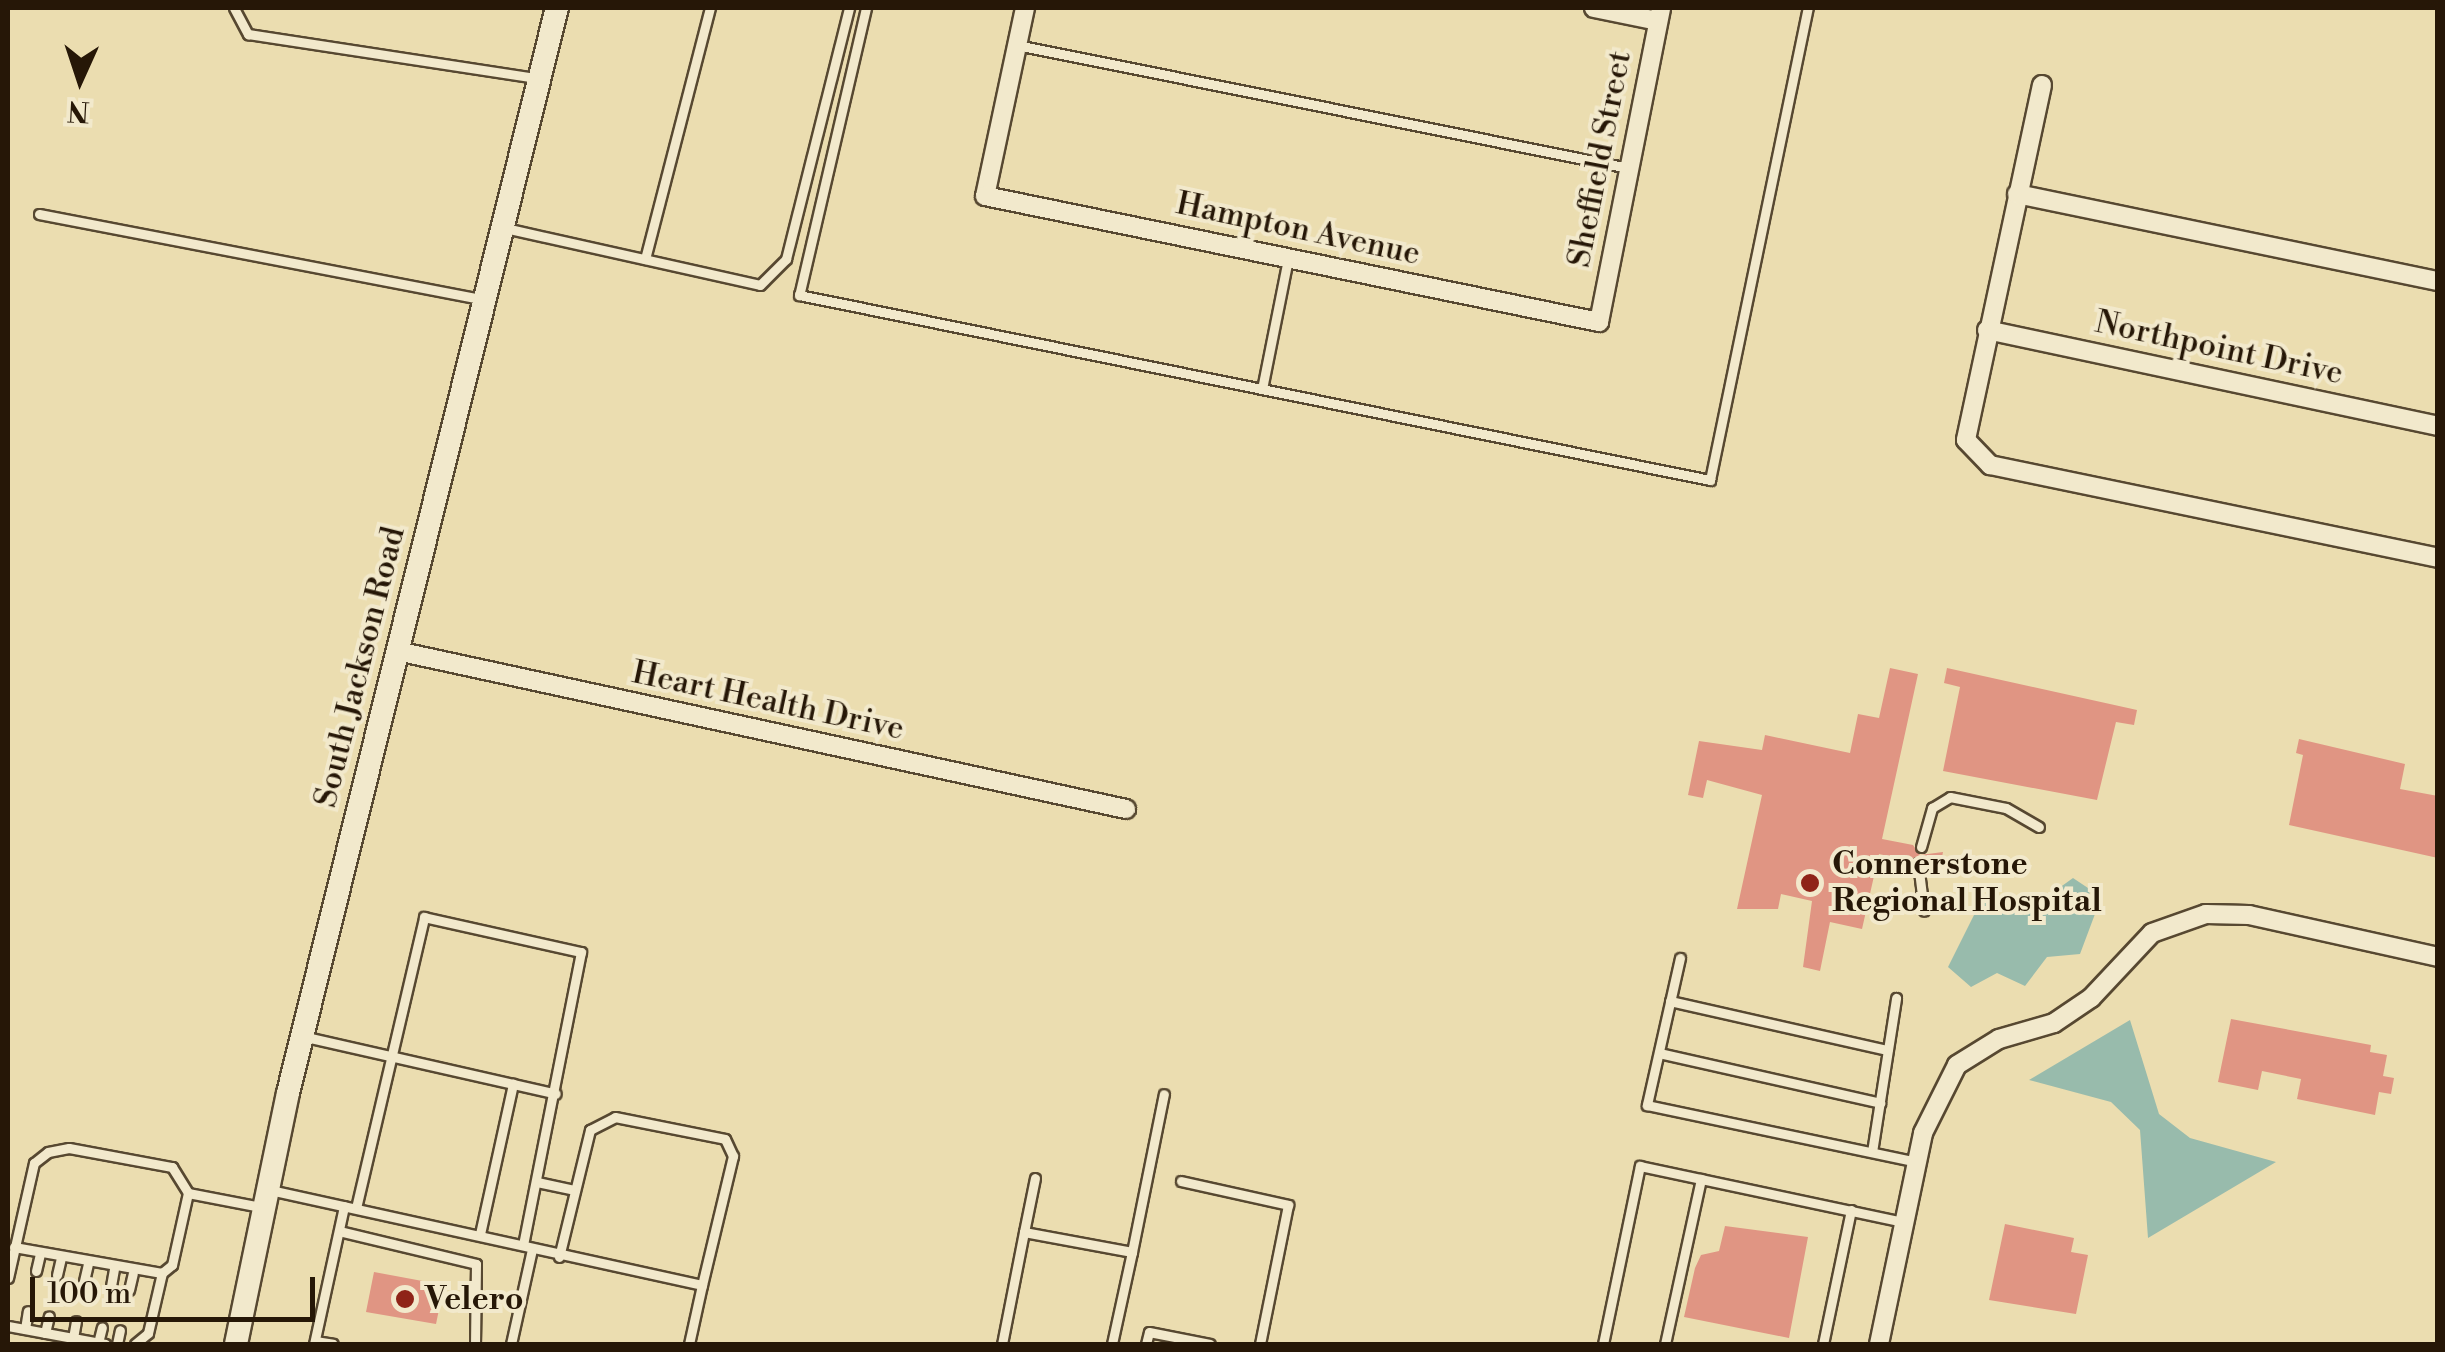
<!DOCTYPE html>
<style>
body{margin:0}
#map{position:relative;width:2445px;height:1352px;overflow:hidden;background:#ebddb0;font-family:"Libre Bodoni",serif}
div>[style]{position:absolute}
.water>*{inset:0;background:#98bbac}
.building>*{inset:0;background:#e09583}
.roads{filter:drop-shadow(2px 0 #574831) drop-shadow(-2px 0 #574831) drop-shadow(0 2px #574831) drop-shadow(0 -2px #574831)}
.service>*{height:9px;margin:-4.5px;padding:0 4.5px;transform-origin:4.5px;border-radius:4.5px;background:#f2e9cc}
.minor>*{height:18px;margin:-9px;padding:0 9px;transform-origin:9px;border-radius:9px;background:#f2e9cc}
.secondary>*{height:22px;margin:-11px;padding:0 11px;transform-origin:11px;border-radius:11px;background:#f2e9cc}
.dots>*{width:28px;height:28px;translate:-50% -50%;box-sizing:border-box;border:5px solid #f2e9cc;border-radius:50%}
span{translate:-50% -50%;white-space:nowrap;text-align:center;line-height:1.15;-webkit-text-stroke:8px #f2e9cc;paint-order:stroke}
.street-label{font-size:32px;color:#261707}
.poi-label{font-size:32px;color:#261707;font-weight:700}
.left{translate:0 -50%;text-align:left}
.frame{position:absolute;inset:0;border:10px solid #261707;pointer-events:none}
.north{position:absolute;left:30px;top:30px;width:100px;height:100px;-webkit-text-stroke:8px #f2e9cc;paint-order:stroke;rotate:183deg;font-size:28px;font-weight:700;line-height:40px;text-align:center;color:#261707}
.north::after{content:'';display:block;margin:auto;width:35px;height:45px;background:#261707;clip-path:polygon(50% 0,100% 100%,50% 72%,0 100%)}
.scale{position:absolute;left:30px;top:1277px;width:285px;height:45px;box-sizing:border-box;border:5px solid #261707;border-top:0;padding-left:12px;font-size:30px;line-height:35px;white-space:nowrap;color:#261707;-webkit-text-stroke:8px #f2e9cc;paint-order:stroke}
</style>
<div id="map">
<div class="water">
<div style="clip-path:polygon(2073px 878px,2088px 888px,2095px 914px,2080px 954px,2047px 957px,2025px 986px,1997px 973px,1971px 987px,1948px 967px,1984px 895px,2000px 909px,2041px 901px)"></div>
<div style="clip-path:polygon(2130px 1020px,2159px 1114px,2190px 1138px,2276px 1162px,2148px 1238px,2140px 1130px,2111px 1102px,2029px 1080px)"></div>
</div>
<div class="building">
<div style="clip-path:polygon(1890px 668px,1918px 674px,1882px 839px,1913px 845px,1920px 855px,1943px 852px,1940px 868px,1920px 855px,1910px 861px,1879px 854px,1862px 929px,1830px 922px,1820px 971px,1803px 967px,1812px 901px,1781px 894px,1778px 909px,1737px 909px,1762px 795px,1707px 780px,1703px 798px,1688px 795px,1699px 741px,1762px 750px,1765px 735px,1850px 753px,1858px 714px,1879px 718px)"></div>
<div style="clip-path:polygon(1947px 668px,2137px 710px,2134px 725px,2116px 722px,2097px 800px,1943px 771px,1960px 687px,1944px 683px)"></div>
<div style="clip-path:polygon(2299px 739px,2405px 764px,2400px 789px,2438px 796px,2438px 858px,2289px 825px,2303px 755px,2296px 753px)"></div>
<div style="clip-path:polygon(2231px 1019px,2371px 1045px,2370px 1052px,2387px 1055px,2383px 1076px,2394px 1078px,2391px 1094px,2379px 1092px,2375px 1115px,2297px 1099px,2301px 1079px,2262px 1071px,2258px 1090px,2218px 1082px)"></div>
<div style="clip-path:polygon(2005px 1224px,2074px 1238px,2071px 1252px,2088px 1255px,2076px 1314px,1989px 1300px)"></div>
<div style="clip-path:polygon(1725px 1226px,1808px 1237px,1789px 1338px,1684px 1317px,1695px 1268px,1701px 1255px,1719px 1251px)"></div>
<div style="clip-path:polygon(374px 1272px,444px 1285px,436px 1324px,366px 1312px)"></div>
</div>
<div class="roads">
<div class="service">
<div style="left:234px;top:8px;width:30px;rotate:62deg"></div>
<div style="left:248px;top:34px;width:292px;rotate:8.7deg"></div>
<div style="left:866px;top:8px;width:295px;rotate:103.1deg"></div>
<div style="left:799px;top:295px;width:930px;rotate:11.48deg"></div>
<div style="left:1710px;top:480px;width:482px;rotate:-78.3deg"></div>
<div style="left:1017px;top:45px;width:623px;rotate:11.38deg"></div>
<div style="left:39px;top:214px;width:451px;rotate:10.9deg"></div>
<div style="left:505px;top:228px;width:261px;rotate:12.6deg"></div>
<div style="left:760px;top:285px;width:37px;rotate:-45deg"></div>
<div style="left:786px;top:259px;width:259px;rotate:-75.9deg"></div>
<div style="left:645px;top:259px;width:259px;rotate:-75.5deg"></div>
<div style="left:1262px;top:389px;width:133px;rotate:-78.7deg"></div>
<div style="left:1921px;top:847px;width:41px;rotate:-74.2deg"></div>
<div style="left:1932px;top:808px;width:21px;rotate:-31deg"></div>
<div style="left:1950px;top:797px;width:57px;rotate:11.1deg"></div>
<div style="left:2006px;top:808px;width:38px;rotate:30deg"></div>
<div style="left:1918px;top:863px;width:48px;rotate:82.9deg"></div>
<div style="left:1680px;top:958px;width:151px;rotate:102.7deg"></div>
<div style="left:1647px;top:1105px;width:276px;rotate:11.9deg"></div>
<div style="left:1670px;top:1001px;width:223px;rotate:12.7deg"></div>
<div style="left:306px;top:1037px;width:256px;rotate:12.8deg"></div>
<div style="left:1659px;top:1053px;width:227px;rotate:12.7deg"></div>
<div style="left:1872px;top:1152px;width:156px;rotate:-81.1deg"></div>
<div style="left:1181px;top:1181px;width:110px;rotate:12.6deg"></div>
<div style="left:1288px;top:1205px;width:142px;rotate:101.4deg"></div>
<div style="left:537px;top:1182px;width:39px;rotate:12deg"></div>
<div style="left:270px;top:1190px;width:442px;rotate:12.4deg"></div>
<div style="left:702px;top:1285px;width:60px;rotate:102.4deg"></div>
<div style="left:356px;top:1208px;width:299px;rotate:-76.8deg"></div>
<div style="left:424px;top:917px;width:161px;rotate:12.6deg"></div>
<div style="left:581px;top:952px;width:298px;rotate:101.2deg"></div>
<div style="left:339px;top:1231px;width:141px;rotate:13.5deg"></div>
<div style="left:476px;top:1264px;width:80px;rotate:90.7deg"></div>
<div style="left:1024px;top:1232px;width:55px;rotate:-78.5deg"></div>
<div style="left:480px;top:1234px;width:154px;rotate:-77.6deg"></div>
<div style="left:14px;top:1247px;width:150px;rotate:10deg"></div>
<div style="left:162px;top:1273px;width:13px;rotate:-39deg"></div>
<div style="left:172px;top:1265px;width:74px;rotate:-77.5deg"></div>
<div style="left:1132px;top:1252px;width:161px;rotate:-78.6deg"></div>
<div style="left:559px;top:1257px;width:131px;rotate:-76.3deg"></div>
<div style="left:590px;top:1130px;width:28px;rotate:-27deg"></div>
<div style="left:615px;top:1117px;width:112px;rotate:11.3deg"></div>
<div style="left:725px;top:1139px;width:19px;rotate:65deg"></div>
<div style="left:733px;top:1156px;width:133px;rotate:103.5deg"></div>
<div style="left:36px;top:1271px;width:18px;rotate:-77deg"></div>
<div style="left:57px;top:1275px;width:18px;rotate:-77deg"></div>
<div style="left:8px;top:1278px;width:118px;rotate:-77.3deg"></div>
<div style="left:34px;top:1163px;width:18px;rotate:-38deg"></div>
<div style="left:48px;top:1152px;width:21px;rotate:-11deg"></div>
<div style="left:69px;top:1148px;width:105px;rotate:10.5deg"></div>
<div style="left:172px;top:1167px;width:31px;rotate:58deg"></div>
<div style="left:188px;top:1193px;width:74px;rotate:10.9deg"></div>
<div style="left:84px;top:1281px;width:18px;rotate:-77deg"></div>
<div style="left:111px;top:1286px;width:17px;rotate:-80deg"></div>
<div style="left:129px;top:1290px;width:17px;rotate:-77deg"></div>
<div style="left:8px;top:1326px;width:99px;rotate:10.5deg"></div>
<div style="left:25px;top:1329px;width:18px;rotate:-81deg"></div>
<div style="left:45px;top:1333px;width:17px;rotate:-77deg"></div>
<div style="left:73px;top:1338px;width:17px;rotate:-80deg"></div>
<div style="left:315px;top:1341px;width:18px;rotate:9deg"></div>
<div style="left:98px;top:1343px;width:16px;rotate:-76deg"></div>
<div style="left:117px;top:1344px;width:14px;rotate:-78deg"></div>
<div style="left:135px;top:1344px;width:17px;rotate:-40deg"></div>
<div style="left:148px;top:1333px;width:62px;rotate:-76.9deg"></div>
<div style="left:314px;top:1344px;width:141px;rotate:-77.7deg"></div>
<div style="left:511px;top:1344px;width:97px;rotate:-77.5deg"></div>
<div style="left:1002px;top:1344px;width:114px;rotate:-78.9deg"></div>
<div style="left:1024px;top:1232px;width:110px;rotate:10.5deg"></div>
<div style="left:1132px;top:1252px;width:94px;rotate:102.3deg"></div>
<div style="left:1146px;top:1344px;width:12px;rotate:-76deg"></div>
<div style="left:1149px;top:1332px;width:62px;rotate:11.1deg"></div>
<div style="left:1603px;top:1344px;width:182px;rotate:-78.3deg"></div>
<div style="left:1640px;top:1166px;width:270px;rotate:12deg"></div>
<div style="left:1665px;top:1344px;width:169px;rotate:-77.7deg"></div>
<div style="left:1823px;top:1344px;width:137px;rotate:-78.2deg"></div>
</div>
<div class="minor">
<div style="left:1025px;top:8px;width:192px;rotate:102deg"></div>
<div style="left:985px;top:196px;width:627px;rotate:11.6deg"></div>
<div style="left:1599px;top:322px;width:320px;rotate:-78.8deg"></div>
<div style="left:1594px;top:8px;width:65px;rotate:11.5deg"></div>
<div style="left:2042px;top:85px;width:363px;rotate:102.1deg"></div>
<div style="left:1966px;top:440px;width:35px;rotate:46deg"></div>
<div style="left:1990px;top:465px;width:458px;rotate:11.7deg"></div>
<div style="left:2017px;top:194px;width:430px;rotate:11.7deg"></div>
<div style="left:1987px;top:330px;width:461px;rotate:12deg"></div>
<div style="left:397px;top:651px;width:746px;rotate:12.23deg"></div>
<div style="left:1879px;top:1344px;width:216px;rotate:-78.2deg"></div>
<div style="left:1923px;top:1133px;width:76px;rotate:-63.4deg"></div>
<div style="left:1957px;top:1065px;width:49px;rotate:-31.8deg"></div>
<div style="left:1999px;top:1039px;width:57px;rotate:-16.2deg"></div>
<div style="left:2054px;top:1023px;width:45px;rotate:-34deg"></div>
<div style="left:2091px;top:998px;width:89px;rotate:-46.8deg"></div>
<div style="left:2152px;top:933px;width:57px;rotate:-19.4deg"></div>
<div style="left:2206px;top:914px;width:43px;rotate:1.3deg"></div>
<div style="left:2249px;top:915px;width:194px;rotate:12.5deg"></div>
</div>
<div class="secondary">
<div style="left:236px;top:1344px;width:256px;rotate:-78.3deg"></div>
<div style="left:288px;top:1093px;width:1118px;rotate:-76.08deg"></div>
</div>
</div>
<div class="dots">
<div style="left:1810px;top:883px;background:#8f2418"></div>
<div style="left:405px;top:1299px;background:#8f2418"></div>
</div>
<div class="street-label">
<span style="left:1600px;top:159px;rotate:-79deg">Sheffield Street</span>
<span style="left:1298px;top:229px;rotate:12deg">Hampton Avenue</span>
<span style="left:2219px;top:348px;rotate:12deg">Northpoint Drive</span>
<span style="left:360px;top:667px;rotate:-76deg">South Jackson Road</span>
<span style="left:768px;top:701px;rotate:12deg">Heart Health Drive</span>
</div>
<div class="poi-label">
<span class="left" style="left:1832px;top:883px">Connerstone<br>Regional Hospital</span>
<span class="left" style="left:425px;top:1299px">Velero</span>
</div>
<div class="frame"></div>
<div class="north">N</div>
<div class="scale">100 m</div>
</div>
